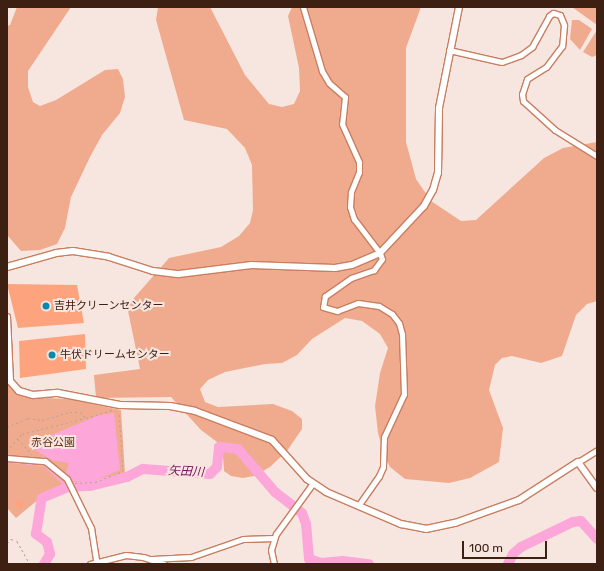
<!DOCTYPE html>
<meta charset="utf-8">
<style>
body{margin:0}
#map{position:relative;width:604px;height:571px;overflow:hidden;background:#f7e6df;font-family:Rubik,"Noto Sans JP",sans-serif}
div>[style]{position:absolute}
.green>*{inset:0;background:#f0ab8e}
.water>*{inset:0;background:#fca6d9}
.stream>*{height:1.5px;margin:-0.75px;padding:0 0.75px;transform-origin:0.75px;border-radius:0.75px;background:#fca6d9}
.river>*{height:10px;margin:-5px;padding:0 5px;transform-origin:5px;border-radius:5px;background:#fca6d9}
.building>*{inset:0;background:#fda47e}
.path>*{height:1px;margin-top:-0.5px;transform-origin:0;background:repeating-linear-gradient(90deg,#b7a298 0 2px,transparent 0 5px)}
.roads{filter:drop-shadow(1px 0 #c87e5f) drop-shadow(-1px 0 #c87e5f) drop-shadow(0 1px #c87e5f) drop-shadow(0 -1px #c87e5f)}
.minor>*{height:5px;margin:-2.5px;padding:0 2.5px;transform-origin:2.5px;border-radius:2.5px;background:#fff}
.tertiary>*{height:6px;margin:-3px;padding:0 3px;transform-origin:3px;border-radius:3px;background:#fff}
.dots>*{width:11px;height:11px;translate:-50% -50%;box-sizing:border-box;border:2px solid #f7e6df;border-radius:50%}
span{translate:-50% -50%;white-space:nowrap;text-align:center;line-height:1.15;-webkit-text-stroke:4px #f7e6df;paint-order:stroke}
.poi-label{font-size:11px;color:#3e2013}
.left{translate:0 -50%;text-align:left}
.park-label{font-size:11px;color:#672f15}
.water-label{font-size:12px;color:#751358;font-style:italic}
.frame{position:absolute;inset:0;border:8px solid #3e2013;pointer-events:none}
.scale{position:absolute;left:462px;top:541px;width:85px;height:18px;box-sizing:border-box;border:2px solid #3e2013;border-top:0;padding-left:5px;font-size:12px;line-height:14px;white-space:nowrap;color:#3e2013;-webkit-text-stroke:3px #f7e6df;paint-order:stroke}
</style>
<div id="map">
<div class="green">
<div style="clip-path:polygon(17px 7px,71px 7px,28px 71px,28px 87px,33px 102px,40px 106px,56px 100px,105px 70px,118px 69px,123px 79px,125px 97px,120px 113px,102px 135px,90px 157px,71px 197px,65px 228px,57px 244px,40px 250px,21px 251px,7px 235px,7px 26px,10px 25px)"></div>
<div style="clip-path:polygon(158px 7px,210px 7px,245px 75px,269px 104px,282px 107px,294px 104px,300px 91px,299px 68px,288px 16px,292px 7px,421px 7px,406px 48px,406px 142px,416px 179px,431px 201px,461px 221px,476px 220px,544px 158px,563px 148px,597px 142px,597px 301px,587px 304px,576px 315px,562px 356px,541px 363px,512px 356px,502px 358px,495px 365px,489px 390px,503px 428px,499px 462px,470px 478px,449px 483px,405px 479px,390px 467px,384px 455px,378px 433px,375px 406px,380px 373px,388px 348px,380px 334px,362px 321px,345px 318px,312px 339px,297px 355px,282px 363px,265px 364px,225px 372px,208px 380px,200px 389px,205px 402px,218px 407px,273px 404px,292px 411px,302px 419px,302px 429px,287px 451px,270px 467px,254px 476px,243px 478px,231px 476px,224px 471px,223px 455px,217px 442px,201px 430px,171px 397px,96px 398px,94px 375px,140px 369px,127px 306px,169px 258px,221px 247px,239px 236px,250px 223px,253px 210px,252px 165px,245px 148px,227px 129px,184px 120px,156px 20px)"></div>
<div style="clip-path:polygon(572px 7px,597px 7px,597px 25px)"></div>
<div style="clip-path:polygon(572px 20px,579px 20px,592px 29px,580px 50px,570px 39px)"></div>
<div style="clip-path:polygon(597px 30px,597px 55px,592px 57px,583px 52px)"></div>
<div style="clip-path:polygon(7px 380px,10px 388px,24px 397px,69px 399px,121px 410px,125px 474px,97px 483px,73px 484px,45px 494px,16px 518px,7px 508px)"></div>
</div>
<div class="water">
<div style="clip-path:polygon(114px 413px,120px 470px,93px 481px,73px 481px,66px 473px,69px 463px,52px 460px,35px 450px,34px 441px,39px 436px,49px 436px,99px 415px)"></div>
</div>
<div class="stream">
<div style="left:7px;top:462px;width:37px;rotate:5deg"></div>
<div style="left:44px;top:465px;width:33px;rotate:43deg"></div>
</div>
<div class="river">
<div style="left:44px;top:564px;width:12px;rotate:-59deg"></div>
<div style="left:50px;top:554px;width:12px;rotate:-104deg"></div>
<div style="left:47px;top:542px;width:14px;rotate:-144deg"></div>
<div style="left:36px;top:534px;width:36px;rotate:-81deg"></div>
<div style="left:42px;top:498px;width:28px;rotate:-23deg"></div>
<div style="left:68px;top:487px;width:22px;rotate:-3deg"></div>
<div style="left:90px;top:486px;width:38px;rotate:-14deg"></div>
<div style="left:127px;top:477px;width:18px;rotate:-27deg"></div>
<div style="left:143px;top:469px;width:67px;rotate:4.3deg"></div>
<div style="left:210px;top:474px;width:10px;rotate:-45deg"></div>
<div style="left:217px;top:467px;width:20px;rotate:-84deg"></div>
<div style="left:219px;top:447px;width:19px;rotate:6deg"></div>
<div style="left:238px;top:449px;width:57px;rotate:49.3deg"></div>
<div style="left:275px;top:492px;width:34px;rotate:38deg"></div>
<div style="left:302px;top:513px;width:12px;rotate:70deg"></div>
<div style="left:306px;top:524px;width:35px;rotate:85deg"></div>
<div style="left:309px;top:559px;width:13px;rotate:18deg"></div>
<div style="left:321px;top:563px;width:22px;rotate:-5deg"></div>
<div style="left:343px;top:561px;width:26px;rotate:7deg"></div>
<div style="left:508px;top:564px;width:11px;rotate:-63deg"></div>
<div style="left:513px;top:554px;width:11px;rotate:-41deg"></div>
<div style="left:521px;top:547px;width:58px;rotate:-25.7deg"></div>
<div style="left:573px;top:522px;width:8px;rotate:-7deg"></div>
<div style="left:581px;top:521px;width:24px;rotate:48deg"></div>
</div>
<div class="building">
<div style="clip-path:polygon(7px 284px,77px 285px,84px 323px,18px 328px)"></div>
<div style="clip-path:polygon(85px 334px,86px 369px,20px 378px,19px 341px)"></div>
<div style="clip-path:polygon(16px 500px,23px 500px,23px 507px,16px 507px)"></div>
</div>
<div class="path">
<div style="left:7px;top:427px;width:23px;rotate:-23deg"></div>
<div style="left:28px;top:418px;width:14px;rotate:8deg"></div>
<div style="left:42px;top:420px;width:29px;rotate:-16deg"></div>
<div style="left:70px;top:412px;width:10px"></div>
<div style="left:80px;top:412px;width:8px;rotate:45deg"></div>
<div style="left:86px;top:418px;width:28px;rotate:-17deg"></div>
<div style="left:18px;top:439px;width:21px;rotate:47deg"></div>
<div style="left:7px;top:451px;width:23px;rotate:-49deg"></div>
<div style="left:22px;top:434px;width:65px;rotate:-14.3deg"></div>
<div style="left:75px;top:483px;width:20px;rotate:-3deg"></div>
<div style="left:95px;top:482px;width:30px;rotate:-21deg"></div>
<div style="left:123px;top:471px;width:59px;rotate:-93.9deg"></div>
<div style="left:7px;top:543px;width:6px;rotate:-45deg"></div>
<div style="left:11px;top:539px;width:6px;rotate:18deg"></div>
<div style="left:17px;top:541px;width:26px;rotate:61deg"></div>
</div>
<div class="roads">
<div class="minor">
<div style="left:303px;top:7px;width:67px;rotate:73.5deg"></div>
<div style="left:322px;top:71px;width:14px;rotate:60deg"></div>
<div style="left:329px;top:83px;width:21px;rotate:41deg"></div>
<div style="left:345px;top:97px;width:27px;rotate:96deg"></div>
<div style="left:342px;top:124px;width:42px;rotate:65.9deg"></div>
<div style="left:359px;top:162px;width:10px;rotate:90deg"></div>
<div style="left:359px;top:172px;width:22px;rotate:112deg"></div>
<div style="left:351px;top:192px;width:15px;rotate:94deg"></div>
<div style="left:350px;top:207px;width:13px;rotate:72deg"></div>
<div style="left:354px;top:219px;width:43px;rotate:52.6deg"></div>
<div style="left:380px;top:253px;width:6px;rotate:72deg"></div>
<div style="left:382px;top:259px;width:14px;rotate:126deg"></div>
<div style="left:374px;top:270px;width:24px;rotate:161deg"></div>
<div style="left:351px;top:278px;width:32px;rotate:145deg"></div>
<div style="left:325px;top:296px;width:11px;rotate:100deg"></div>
<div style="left:323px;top:307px;width:15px;rotate:16deg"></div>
<div style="left:337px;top:311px;width:22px;rotate:-21deg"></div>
<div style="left:358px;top:303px;width:21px;rotate:8deg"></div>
<div style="left:379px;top:306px;width:15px;rotate:32deg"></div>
<div style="left:392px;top:314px;width:11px;rotate:52deg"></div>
<div style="left:399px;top:323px;width:11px;rotate:75deg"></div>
<div style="left:402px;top:334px;width:60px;rotate:88.1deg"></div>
<div style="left:404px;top:394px;width:47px;rotate:114.9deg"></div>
<div style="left:384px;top:437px;width:30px;rotate:92deg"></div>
<div style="left:383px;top:467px;width:10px;rotate:114deg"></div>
<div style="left:379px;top:476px;width:35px;rotate:125deg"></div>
<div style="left:449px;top:50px;width:54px;rotate:12.8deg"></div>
<div style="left:502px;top:62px;width:20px;rotate:-20deg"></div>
<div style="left:521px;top:55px;width:14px;rotate:-36deg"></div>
<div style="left:532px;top:47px;width:35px;rotate:-61deg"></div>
<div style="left:549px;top:16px;width:5px;rotate:-37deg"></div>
<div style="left:553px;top:13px;width:7px;rotate:16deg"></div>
<div style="left:560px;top:15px;width:11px;rotate:68deg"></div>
<div style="left:564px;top:25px;width:21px;rotate:95deg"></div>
<div style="left:562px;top:46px;width:26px;rotate:127deg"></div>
<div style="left:546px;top:67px;width:22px;rotate:148deg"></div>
<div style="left:527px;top:79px;width:16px;rotate:108deg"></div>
<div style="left:522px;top:94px;width:7px;rotate:82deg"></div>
<div style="left:523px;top:101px;width:43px;rotate:42.2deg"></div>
<div style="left:555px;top:130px;width:49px;rotate:31.8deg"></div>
<div style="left:7px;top:458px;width:38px;rotate:5deg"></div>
<div style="left:45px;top:461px;width:28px;rotate:39deg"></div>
<div style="left:67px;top:479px;width:55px;rotate:63.9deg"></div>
<div style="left:91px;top:528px;width:33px;rotate:81deg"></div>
<div style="left:578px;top:462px;width:22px;rotate:-32deg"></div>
<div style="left:152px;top:559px;width:39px;rotate:-3deg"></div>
<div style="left:191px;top:557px;width:55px;rotate:-19.1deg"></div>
<div style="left:243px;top:539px;width:31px;rotate:-2deg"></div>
<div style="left:90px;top:564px;width:37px;rotate:-14deg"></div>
<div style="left:126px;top:555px;width:17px;rotate:7deg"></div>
<div style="left:143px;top:557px;width:22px;rotate:18deg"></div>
<div style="left:274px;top:564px;width:14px;rotate:-102deg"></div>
<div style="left:271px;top:550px;width:17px;rotate:-73deg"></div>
<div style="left:276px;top:534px;width:63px;rotate:-54deg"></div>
</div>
<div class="tertiary">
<div style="left:7px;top:267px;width:51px;rotate:-15.9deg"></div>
<div style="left:56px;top:253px;width:17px;rotate:-7deg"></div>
<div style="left:73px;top:251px;width:36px;rotate:9deg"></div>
<div style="left:109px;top:257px;width:46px;rotate:17.7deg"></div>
<div style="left:153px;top:271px;width:26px;rotate:7deg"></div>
<div style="left:179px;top:274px;width:73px;rotate:-7.1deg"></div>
<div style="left:251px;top:265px;width:84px;rotate:2deg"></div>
<div style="left:335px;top:268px;width:17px;rotate:-10deg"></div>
<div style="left:352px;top:265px;width:30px;rotate:-23deg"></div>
<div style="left:380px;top:253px;width:64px;rotate:-46.9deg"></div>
<div style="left:424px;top:206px;width:18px;rotate:-61deg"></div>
<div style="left:433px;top:190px;width:18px;rotate:-74deg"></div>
<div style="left:438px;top:173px;width:65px;rotate:-89.1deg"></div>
<div style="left:439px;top:108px;width:103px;rotate:-78.8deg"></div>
<div style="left:7px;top:317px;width:64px;rotate:87.3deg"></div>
<div style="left:10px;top:381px;width:13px;rotate:48deg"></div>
<div style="left:19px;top:391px;width:15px;rotate:16deg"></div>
<div style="left:33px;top:395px;width:25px;rotate:-5deg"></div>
<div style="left:58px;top:393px;width:63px;rotate:11deg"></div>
<div style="left:120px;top:405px;width:50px;rotate:1.1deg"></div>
<div style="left:170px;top:406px;width:25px;rotate:11deg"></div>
<div style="left:195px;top:411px;width:82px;rotate:20.6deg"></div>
<div style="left:272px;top:440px;width:52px;rotate:48.1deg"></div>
<div style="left:307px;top:479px;width:23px;rotate:34deg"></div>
<div style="left:326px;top:492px;width:82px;rotate:23.1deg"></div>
<div style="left:401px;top:524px;width:25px;rotate:11deg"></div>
<div style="left:426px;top:529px;width:30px;rotate:-12deg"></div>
<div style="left:455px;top:523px;width:68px;rotate:-19.8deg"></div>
<div style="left:519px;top:500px;width:70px;rotate:-32.8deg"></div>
<div style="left:578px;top:462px;width:32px;rotate:54deg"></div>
</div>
</div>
<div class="dots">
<div style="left:46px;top:306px;background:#0a89ab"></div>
<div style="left:52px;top:355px;background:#0a89ab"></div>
</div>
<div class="poi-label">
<span class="left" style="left:54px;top:306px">吉井クリーンセンター</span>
<span class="left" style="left:60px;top:355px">牛伏ドリームセンター</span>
</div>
<div class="park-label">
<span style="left:53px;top:443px">赤谷公園</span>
</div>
<div class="water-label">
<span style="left:186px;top:472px;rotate:3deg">矢田川</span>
</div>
<div class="frame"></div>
<div class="scale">100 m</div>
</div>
